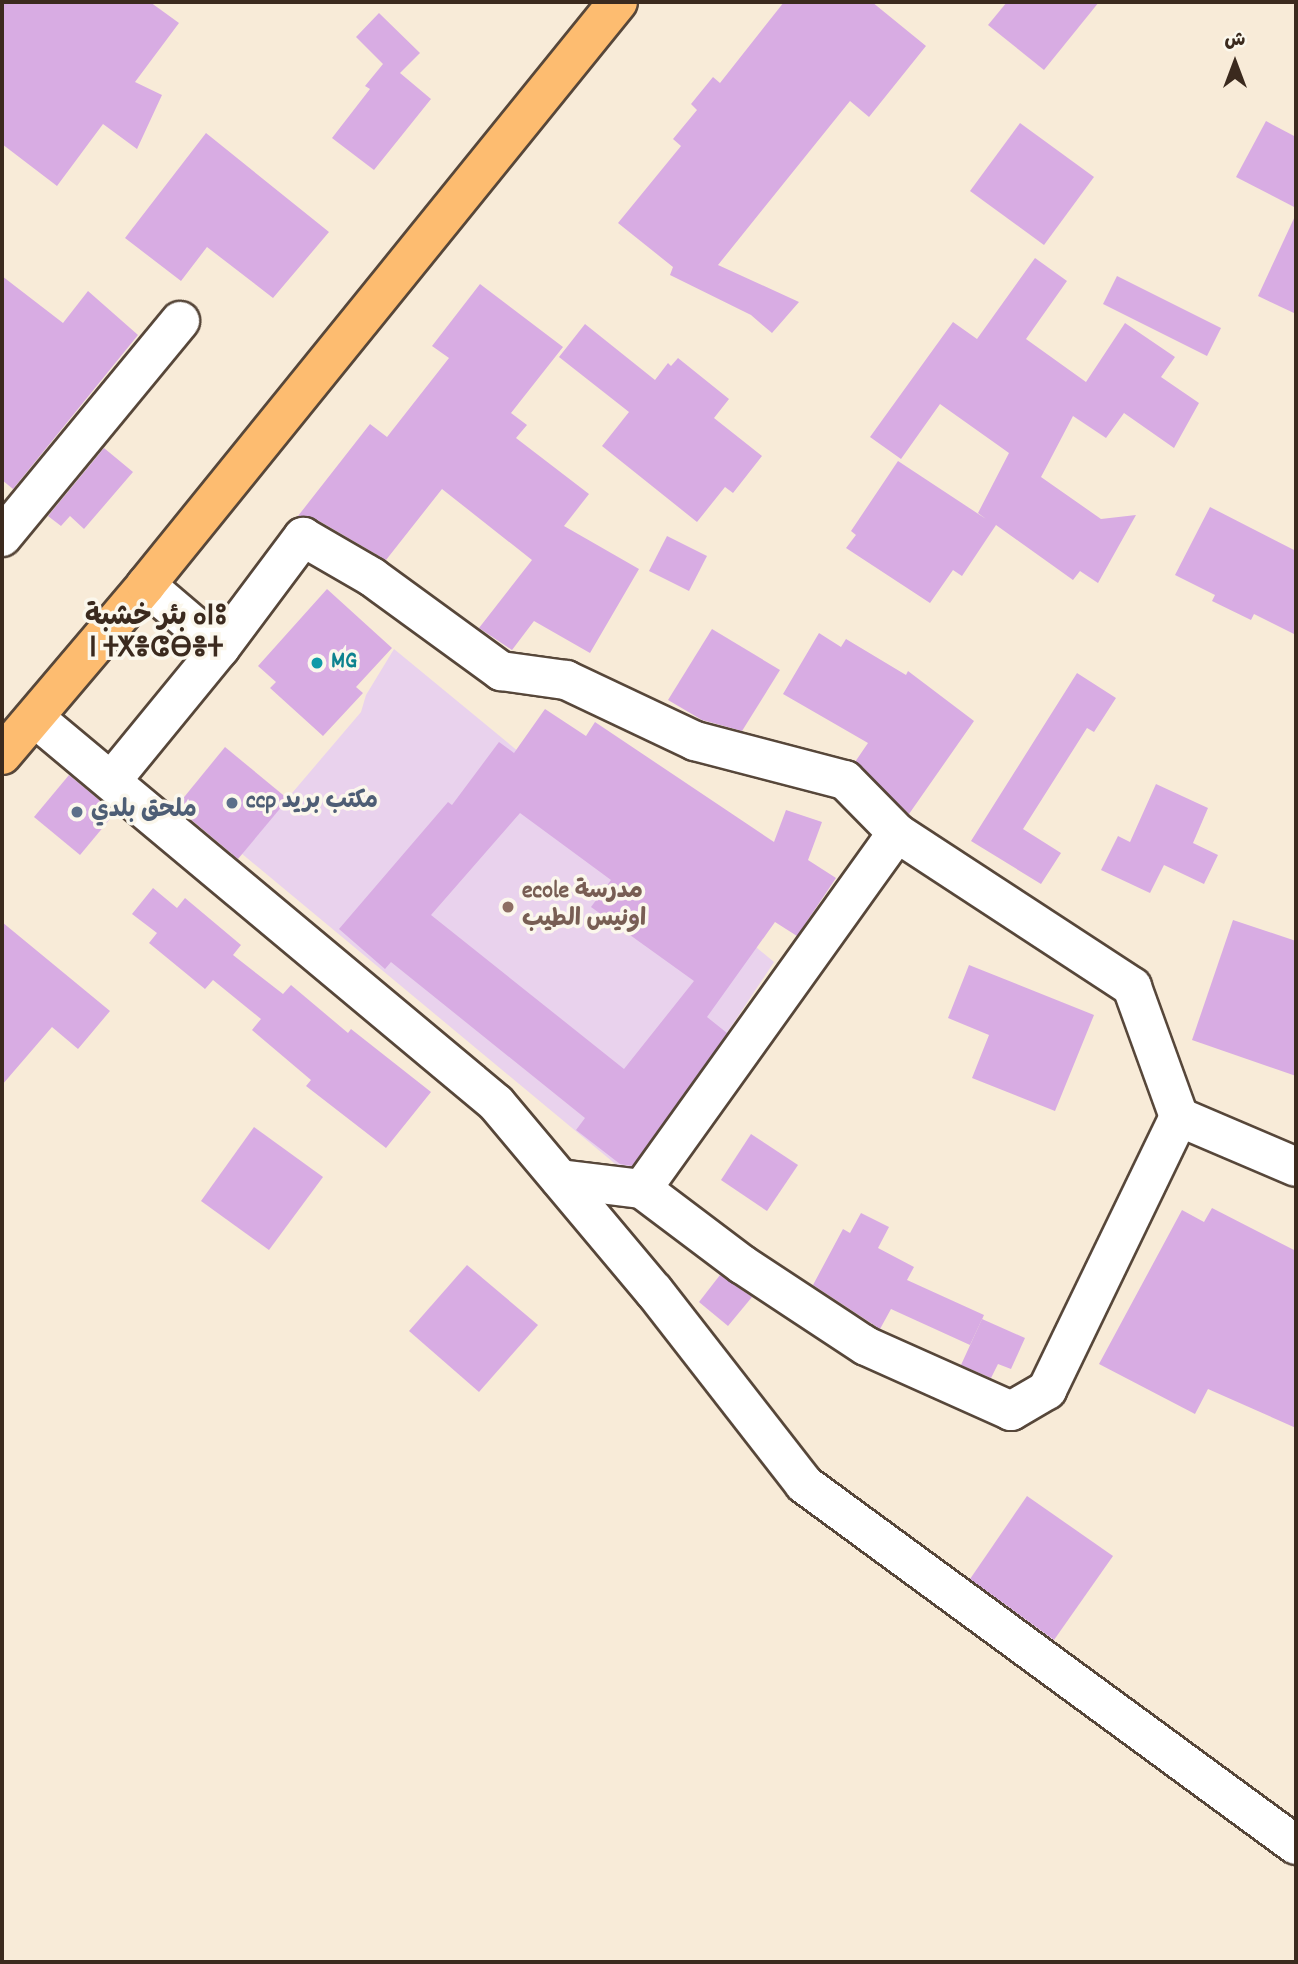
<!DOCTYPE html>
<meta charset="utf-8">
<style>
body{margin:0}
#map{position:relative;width:1298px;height:1964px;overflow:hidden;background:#f8ebd8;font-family:Dekko,"Playpen Sans Arabic","Noto Sans Tifinagh",sans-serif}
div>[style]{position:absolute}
.built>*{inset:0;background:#e9d2ed}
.building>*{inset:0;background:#d8ace3}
.roads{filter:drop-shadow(2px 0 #57473a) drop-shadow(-2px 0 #57473a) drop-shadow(0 2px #57473a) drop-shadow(0 -2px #57473a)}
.minor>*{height:38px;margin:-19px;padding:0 19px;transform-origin:19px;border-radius:19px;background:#fff}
.primary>*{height:38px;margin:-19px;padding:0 19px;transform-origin:19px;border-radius:19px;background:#fdbc70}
.dots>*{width:19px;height:19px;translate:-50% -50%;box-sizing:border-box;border:4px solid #fbf7ec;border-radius:50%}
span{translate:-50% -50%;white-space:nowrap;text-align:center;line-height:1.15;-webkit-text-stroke:7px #fbf7ec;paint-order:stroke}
.culture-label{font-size:24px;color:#0d838f;font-weight:700}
.left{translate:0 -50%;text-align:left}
.service-label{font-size:24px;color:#4e5e75;font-weight:700}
.education-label{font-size:24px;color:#785e54;font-weight:700}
.quarter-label{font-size:28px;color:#3b2a1e;font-weight:700}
.frame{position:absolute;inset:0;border:4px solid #3b2a1e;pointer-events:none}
.north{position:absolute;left:1200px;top:28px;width:70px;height:70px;-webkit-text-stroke:5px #fbf7ec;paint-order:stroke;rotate:0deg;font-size:19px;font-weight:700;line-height:28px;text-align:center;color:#3b2a1e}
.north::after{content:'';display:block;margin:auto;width:24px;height:32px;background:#3b2a1e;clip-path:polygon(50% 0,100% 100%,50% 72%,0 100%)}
</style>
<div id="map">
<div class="built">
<div style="clip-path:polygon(394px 649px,774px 962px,727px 1033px,738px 1042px,631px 1177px,241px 853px,361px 712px,366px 695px)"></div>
</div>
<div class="building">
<div style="clip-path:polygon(2px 2px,150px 2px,179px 23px,135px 82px,162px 95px,137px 149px,103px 124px,57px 186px,2px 144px)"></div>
<div style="clip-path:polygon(784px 2px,872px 2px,926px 46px,869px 117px,850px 101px,718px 265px,799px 302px,772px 333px,751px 315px,670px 275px,673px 267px,618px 223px,681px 146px,673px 139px,697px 110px,691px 104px,713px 77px,720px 83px)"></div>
<div style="clip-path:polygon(1007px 2px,1099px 2px,1044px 70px,988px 25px)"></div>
<div style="clip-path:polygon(379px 13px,420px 53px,400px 73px,431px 99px,374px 170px,332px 138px,370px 89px,365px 86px,383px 64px,356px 37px)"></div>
<div style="clip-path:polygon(1266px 121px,1296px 137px,1296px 208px,1236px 177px)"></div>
<div style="clip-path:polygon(1020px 123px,1094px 177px,1044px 245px,970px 191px)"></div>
<div style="clip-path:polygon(206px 133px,329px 232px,273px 298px,207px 247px,181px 281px,125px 238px)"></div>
<div style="clip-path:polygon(1296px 214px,1296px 314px,1258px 296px)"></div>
<div style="clip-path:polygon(1035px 258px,1067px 281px,1026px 339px,1086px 382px,1125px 323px,1175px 357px,1161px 377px,1199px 403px,1174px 448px,1124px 413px,1106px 438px,1073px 416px,1041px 477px,1101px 519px,1136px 515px,1098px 583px,1080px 571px,1073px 580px,996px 525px,962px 576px,953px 570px,930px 603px,846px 548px,856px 535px,851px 531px,898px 461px,986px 519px,978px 513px,1009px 453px,940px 404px,901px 459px,870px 437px,953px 322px,977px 339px)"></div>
<div style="clip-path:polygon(2px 276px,63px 323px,88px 291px,138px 335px,13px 489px,2px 480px)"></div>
<div style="clip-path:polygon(1117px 276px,1221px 328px,1207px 356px,1103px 304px)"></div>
<div style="clip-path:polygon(480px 284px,563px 347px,511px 413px,527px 425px,516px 438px,589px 494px,564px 526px,639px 569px,590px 653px,534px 621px,512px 650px,479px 628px,532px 560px,442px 489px,386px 560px,314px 518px,298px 516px,370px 424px,387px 437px,449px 358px,432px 346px)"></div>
<div style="clip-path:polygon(585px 324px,655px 380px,668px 363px,671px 366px,678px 358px,729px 399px,714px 418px,762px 456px,733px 493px,725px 487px,697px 522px,602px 446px,629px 412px,559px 357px)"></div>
<div style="clip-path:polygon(104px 448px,133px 472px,84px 529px,70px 516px,61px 526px,48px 516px)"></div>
<div style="clip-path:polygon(1210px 507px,1296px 551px,1296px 635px,1254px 614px,1251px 620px,1212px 601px,1215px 595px,1175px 575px)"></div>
<div style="clip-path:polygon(667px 536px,707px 556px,689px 591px,649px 571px)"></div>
<div style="clip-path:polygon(327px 589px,392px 648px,356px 687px,363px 693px,323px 736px,270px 688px,276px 682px,258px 666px)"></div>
<div style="clip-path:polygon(712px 629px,780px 670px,742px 731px,702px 720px,668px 700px)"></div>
<div style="clip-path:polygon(819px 633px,841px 647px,846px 639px,906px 675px,908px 671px,974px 721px,909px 814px,855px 762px,868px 743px,783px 694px)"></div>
<div style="clip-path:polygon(1077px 673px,1116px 698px,1094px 732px,1087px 728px,1023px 829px,1061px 853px,1041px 884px,971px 841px)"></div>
<div style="clip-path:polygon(evenodd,545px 709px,586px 736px,595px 722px,774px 842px,786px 810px,822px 822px,808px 860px,836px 878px,797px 936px,775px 922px,707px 1017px,727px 1033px,632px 1166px,620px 1164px,576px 1130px,585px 1118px,391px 962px,385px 969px,339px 929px,448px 802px,452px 805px,499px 742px,514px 753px,545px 709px,520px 813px,611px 880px,591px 907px,694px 981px,624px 1069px,431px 915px,520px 813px)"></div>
<div style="clip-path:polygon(225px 747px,288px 799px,238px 859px,176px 807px)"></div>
<div style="clip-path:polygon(69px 775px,115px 813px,80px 855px,34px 817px)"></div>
<div style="clip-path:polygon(1156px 784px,1208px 808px,1193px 843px,1218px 855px,1204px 884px,1164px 865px,1150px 893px,1101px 870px,1118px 836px,1130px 842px)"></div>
<div style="clip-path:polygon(153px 888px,177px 908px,185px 898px,241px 945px,233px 955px,283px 994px,291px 985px,348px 1033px,351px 1029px,431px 1092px,386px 1148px,306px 1086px,311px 1080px,252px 1030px,261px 1019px,213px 980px,205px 989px,149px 943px,157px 933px,132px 914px)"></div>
<div style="clip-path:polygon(1233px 920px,1296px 941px,1296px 1076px,1192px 1040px)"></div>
<div style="clip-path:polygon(2px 922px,110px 1011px,78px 1049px,52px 1027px,2px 1085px)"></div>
<div style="clip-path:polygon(969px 965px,1094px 1015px,1055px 1111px,972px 1078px,989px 1035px,948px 1018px)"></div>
<div style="clip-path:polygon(254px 1127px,323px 1177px,269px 1250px,201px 1201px)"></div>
<div style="clip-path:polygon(751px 1134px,798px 1165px,767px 1211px,721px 1180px)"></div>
<div style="clip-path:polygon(1212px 1208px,1296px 1251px,1296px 1428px,1208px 1389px,1195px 1414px,1099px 1364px,1182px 1210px,1204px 1222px)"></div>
<div style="clip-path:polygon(861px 1213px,889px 1227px,878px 1248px,914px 1267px,907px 1280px,984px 1315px,970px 1345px,891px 1309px,880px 1329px,813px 1285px,843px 1229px,850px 1233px)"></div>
<div style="clip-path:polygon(467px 1265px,538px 1325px,479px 1392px,409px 1331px)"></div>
<div style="clip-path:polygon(720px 1275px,752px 1297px,728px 1326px,699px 1302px)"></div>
<div style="clip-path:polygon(982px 1319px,1025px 1338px,1011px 1369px,998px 1364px,991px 1378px,961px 1365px)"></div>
<div style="clip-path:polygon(1027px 1496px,1113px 1556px,1054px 1640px,970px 1579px)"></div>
</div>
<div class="roads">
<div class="minor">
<div style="left:2px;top:537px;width:280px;rotate:-50.5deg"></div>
<div style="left:146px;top:585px;width:97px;rotate:40.4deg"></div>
<div style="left:35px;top:718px;width:601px;rotate:39.87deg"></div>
<div style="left:496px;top:1103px;width:246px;rotate:50deg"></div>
<div style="left:654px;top:1291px;width:244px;rotate:52.1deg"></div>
<div style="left:804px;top:1484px;width:610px;rotate:36.27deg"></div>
<div style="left:112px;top:780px;width:171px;rotate:-50.7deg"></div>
<div style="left:220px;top:648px;width:139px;rotate:-53.2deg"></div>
<div style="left:303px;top:537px;width:80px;rotate:30.1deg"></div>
<div style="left:372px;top:577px;width:160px;rotate:36.1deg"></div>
<div style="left:501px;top:671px;width:66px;rotate:7.9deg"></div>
<div style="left:566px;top:680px;width:143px;rotate:25.3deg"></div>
<div style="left:695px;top:741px;width:155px;rotate:14.6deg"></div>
<div style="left:845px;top:780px;width:74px;rotate:45.5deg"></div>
<div style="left:897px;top:833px;width:281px;rotate:33.2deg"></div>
<div style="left:1132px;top:987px;width:138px;rotate:70.1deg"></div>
<div style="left:1179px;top:1117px;width:127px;rotate:23.1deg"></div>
<div style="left:560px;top:1179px;width:83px;rotate:7deg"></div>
<div style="left:642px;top:1189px;width:438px;rotate:-54.4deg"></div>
<div style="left:642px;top:1189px;width:126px;rotate:37deg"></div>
<div style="left:743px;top:1265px;width:147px;rotate:33.4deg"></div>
<div style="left:866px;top:1346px;width:159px;rotate:24.1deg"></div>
<div style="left:1011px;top:1411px;width:42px;rotate:-30.3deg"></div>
<div style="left:1047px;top:1390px;width:303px;rotate:-64.2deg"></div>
</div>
<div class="primary">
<div style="left:2px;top:755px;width:223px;rotate:-49.7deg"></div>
<div style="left:146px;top:585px;width:750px;rotate:-51.01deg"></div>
</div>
</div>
<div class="dots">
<div style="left:317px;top:663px;background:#0f9aa8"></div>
<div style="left:232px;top:803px;background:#5c6f8a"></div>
<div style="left:77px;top:812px;background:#5c6f8a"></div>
<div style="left:508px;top:907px;background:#8d6e63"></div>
</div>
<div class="culture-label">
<span class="left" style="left:331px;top:663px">MG</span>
</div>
<div class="service-label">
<span class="left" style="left:246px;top:803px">ccp مكتب بريد</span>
<span class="left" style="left:91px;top:812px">ملحق بلدي</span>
</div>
<div class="education-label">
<span class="left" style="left:522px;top:907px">ecole مدرسة<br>اونيس الطيب</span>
</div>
<div class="quarter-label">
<span style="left:156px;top:635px">بئر خشبة ⴰⵏⵓ<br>ⵏ ⵜⵅⴻⵛⴱⴻⵜ</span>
</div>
<div class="frame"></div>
<div class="north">ش</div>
</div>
